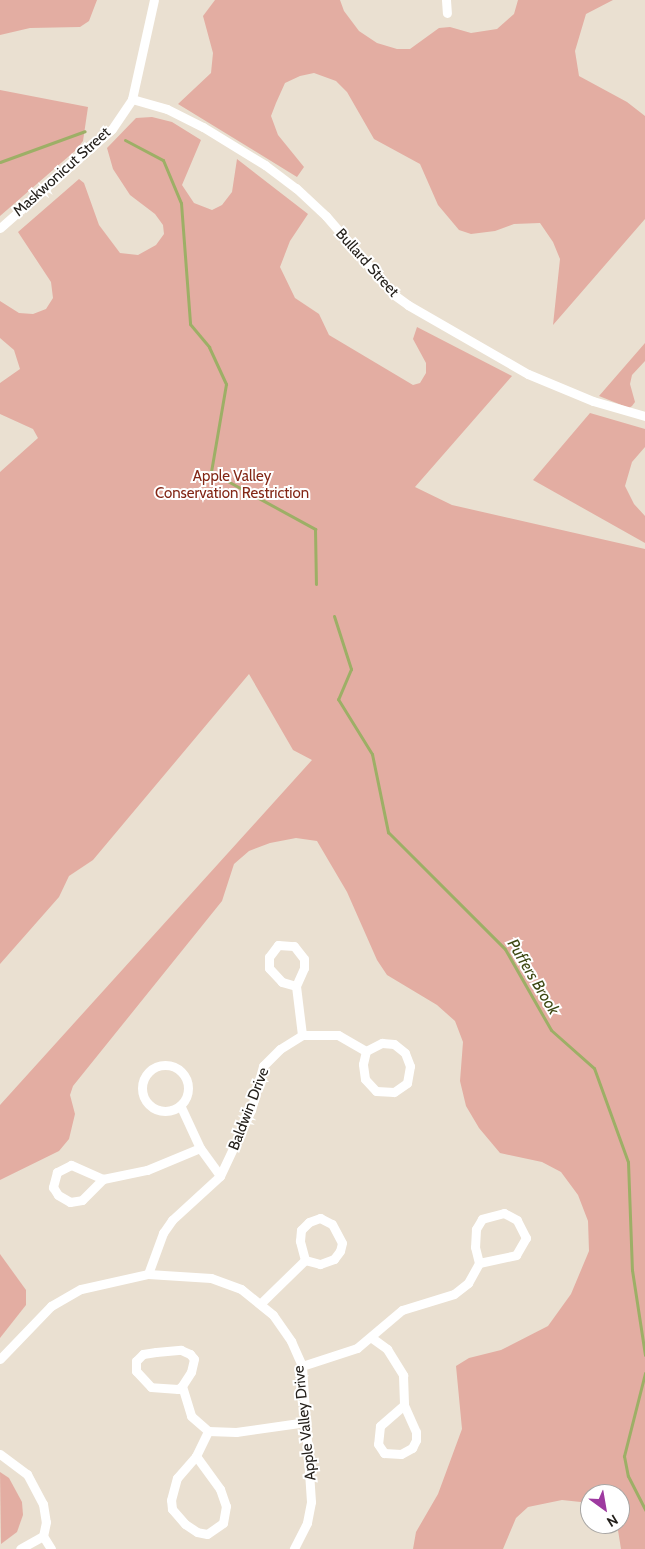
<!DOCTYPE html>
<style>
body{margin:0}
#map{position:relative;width:645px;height:1549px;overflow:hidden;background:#eae0d1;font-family:Cabin,sans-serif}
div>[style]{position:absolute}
.green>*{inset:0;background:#e3ada2}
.stream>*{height:3px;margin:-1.5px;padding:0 1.5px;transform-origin:1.5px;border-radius:1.5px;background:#9daf66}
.street>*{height:9px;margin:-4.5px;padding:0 4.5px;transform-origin:4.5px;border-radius:4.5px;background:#fff}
.street>.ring{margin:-4.5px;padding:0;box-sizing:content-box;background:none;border:9px solid #fff;border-radius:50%}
span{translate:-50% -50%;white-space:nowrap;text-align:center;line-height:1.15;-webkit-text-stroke:4px #fff;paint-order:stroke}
.street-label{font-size:15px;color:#25211c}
.park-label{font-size:15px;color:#832716}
.water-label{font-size:16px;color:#3d4812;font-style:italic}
.north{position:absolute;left:580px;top:1484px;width:50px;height:50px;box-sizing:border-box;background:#fff;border:1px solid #a8a6a4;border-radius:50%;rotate:148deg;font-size:14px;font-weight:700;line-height:20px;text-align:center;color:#25211c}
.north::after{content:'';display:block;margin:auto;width:18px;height:22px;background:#9e3aa0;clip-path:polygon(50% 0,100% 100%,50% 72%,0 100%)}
</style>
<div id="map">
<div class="green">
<div style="clip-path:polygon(0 0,97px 0,89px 21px,80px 27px,30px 28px,0 35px)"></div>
<div style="clip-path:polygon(215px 0,340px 0,344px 11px,359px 31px,377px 43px,397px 49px,410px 49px,439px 28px,450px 27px,471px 33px,497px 29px,514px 14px,518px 0,613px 0,586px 14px,575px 51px,579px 76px,627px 102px,645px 116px,645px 219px,553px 325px,560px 259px,553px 242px,540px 223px,514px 224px,495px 231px,471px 234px,459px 230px,438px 205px,420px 164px,374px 139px,347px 92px,336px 81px,314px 73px,300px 76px,285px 83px,276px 103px,271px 116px,278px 135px,304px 167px,297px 177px,178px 104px,211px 73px,213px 53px,203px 16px)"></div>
<div style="clip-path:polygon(0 90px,88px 107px,83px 141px,76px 150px,0 216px)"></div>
<div style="clip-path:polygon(152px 117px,172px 122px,201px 140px,182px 185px,194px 203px,212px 210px,222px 205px,232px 192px,237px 159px,308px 214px,290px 241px,280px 267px,295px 298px,319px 314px,329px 335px,413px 385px,420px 383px,426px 373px,426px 363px,413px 339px,417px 327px,512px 376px,415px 487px,452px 505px,645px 549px,645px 1549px,621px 1549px,617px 1524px,620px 1524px,620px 1494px,590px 1494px,590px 1503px,562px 1500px,528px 1507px,516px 1518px,503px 1549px,413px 1549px,416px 1532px,438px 1494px,462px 1429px,456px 1366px,469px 1358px,501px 1350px,548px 1326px,571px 1294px,589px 1251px,588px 1221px,578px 1195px,561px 1172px,542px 1162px,500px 1153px,479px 1128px,466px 1106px,460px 1081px,463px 1042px,455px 1021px,437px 1005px,387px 975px,377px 960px,347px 892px,317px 841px,296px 838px,270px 843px,249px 851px,234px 864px,222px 901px,73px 1086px,70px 1095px,75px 1114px,69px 1139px,59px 1151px,0 1180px,0 1105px,312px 760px,293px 750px,249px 674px,93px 860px,69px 876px,59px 897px,0 964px,0 472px,38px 438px,33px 429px,0 414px,0 383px,20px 369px,14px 350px,0 338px,0 301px,19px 313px,33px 314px,46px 309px,53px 298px,51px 282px,18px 232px,79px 179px,84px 183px,99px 225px,120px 253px,138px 255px,156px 245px,164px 234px,163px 225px,155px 214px,130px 195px,113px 169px,107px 148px,136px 118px)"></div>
<div style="clip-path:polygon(645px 343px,645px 361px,632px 375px,630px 384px,635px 402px,632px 406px,629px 408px,599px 396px)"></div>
<div style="clip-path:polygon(590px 413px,645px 429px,645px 447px,632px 462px,625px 486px,634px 504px,645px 516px,645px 543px,533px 480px)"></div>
<div style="clip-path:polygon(0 1254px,26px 1290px,26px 1305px,0 1338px)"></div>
<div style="clip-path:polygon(0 1472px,9px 1478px,22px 1502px,23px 1515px,17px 1532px,1px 1544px)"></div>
</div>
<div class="stream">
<div style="left:125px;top:140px;width:43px;rotate:27.8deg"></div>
<div style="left:163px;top:160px;width:47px;rotate:67.3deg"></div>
<div style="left:181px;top:203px;width:121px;rotate:85.7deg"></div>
<div style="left:190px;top:324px;width:30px;rotate:50deg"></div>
<div style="left:209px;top:347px;width:41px;rotate:65.3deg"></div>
<div style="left:226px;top:384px;width:89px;rotate:99.7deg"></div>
<div style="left:211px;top:472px;width:119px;rotate:28.7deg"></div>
<div style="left:315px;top:529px;width:55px;rotate:89deg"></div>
<div style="left:0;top:162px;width:90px;rotate:-20deg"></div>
<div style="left:334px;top:616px;width:56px;rotate:72.2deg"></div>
<div style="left:351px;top:669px;width:33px;rotate:113deg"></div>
<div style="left:338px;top:699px;width:65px;rotate:58.3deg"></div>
<div style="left:372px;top:754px;width:80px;rotate:78.4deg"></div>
<div style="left:388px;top:832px;width:165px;rotate:45deg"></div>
<div style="left:505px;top:949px;width:93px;rotate:60.4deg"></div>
<div style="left:551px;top:1030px;width:57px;rotate:41.5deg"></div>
<div style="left:594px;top:1068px;width:100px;rotate:70.1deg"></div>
<div style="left:628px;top:1162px;width:108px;rotate:87.9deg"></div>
<div style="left:632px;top:1270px;width:86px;rotate:81.3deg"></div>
<div style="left:645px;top:1373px;width:86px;rotate:104.2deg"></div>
<div style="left:624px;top:1456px;width:20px;rotate:79deg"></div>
<div style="left:628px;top:1476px;width:38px;rotate:63deg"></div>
</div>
<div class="street">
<div style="left:446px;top:0;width:13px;rotate:86deg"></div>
<div style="left:132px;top:99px;width:36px;rotate:16deg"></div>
<div style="left:167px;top:109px;width:40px;rotate:26.6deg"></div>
<div style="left:203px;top:127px;width:73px;rotate:31.5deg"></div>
<div style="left:265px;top:165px;width:39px;rotate:37deg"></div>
<div style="left:296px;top:188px;width:41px;rotate:43deg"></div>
<div style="left:326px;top:216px;width:103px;rotate:49.3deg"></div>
<div style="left:393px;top:294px;width:19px;rotate:36deg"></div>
<div style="left:408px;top:305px;width:138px;rotate:29.9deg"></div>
<div style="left:528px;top:374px;width:70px;rotate:22.6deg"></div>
<div style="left:593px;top:401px;width:54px;rotate:16.1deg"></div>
<div style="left:0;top:228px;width:149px;rotate:-41.5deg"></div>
<div style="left:112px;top:129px;width:36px;rotate:-56deg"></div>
<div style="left:132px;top:99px;width:101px;rotate:-77.5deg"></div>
<div style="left:296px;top:986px;width:15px;rotate:-164deg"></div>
<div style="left:282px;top:982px;width:19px;rotate:-133deg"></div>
<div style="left:269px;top:968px;width:11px;rotate:-90deg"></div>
<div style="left:269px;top:957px;width:15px;rotate:-53deg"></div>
<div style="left:278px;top:945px;width:16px;rotate:4deg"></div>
<div style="left:294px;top:946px;width:16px;rotate:52deg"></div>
<div style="left:304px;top:959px;width:9px;rotate:90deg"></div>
<div style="left:304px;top:968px;width:20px;rotate:114deg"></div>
<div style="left:296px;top:986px;width:49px;rotate:83deg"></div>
<div class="ring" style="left:142px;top:1065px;width:37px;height:37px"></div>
<div style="left:200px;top:1148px;width:34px;rotate:54deg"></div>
<div style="left:220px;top:1176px;width:73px;rotate:-64.8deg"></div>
<div style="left:251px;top:1110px;width:46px;rotate:-74.7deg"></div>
<div style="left:263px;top:1066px;width:24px;rotate:-45deg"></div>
<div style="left:280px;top:1049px;width:26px;rotate:-32deg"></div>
<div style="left:302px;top:1035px;width:36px"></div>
<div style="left:338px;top:1035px;width:32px;rotate:30deg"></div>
<div style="left:366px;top:1051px;width:18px;rotate:-27deg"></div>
<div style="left:382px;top:1043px;width:12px;rotate:5deg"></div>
<div style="left:394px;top:1044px;width:14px;rotate:39deg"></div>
<div style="left:405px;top:1053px;width:14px;rotate:69deg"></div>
<div style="left:410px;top:1066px;width:17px;rotate:100deg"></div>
<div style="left:407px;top:1083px;width:16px;rotate:145deg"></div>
<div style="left:394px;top:1092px;width:18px;rotate:-177deg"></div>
<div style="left:376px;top:1091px;width:16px;rotate:-133deg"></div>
<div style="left:365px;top:1079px;width:15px;rotate:-98deg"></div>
<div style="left:363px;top:1064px;width:13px;rotate:-77deg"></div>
<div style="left:103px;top:1179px;width:35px;rotate:-156deg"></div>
<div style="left:71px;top:1165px;width:16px;rotate:153deg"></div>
<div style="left:57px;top:1172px;width:16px;rotate:105deg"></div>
<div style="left:53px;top:1187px;width:9px;rotate:58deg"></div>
<div style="left:58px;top:1195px;width:14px;rotate:30deg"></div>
<div style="left:70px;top:1202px;width:12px;rotate:-9deg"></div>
<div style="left:82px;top:1200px;width:30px;rotate:-45deg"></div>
<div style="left:103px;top:1179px;width:45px;rotate:-11.6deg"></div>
<div style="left:147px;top:1170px;width:57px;rotate:-22.5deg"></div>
<div style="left:200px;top:1148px;width:45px;rotate:-114.9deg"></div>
<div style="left:148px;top:1274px;width:44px;rotate:-69.9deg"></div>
<div style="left:163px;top:1233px;width:16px;rotate:-55deg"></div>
<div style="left:172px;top:1220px;width:65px;rotate:-42.5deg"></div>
<div style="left:261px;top:1303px;width:62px;rotate:-44.3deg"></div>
<div style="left:305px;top:1260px;width:20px;rotate:-105deg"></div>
<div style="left:300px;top:1241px;width:11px;rotate:-85deg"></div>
<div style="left:301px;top:1230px;width:11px;rotate:-45deg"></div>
<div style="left:309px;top:1222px;width:12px;rotate:-20deg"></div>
<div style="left:320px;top:1218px;width:13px;rotate:27deg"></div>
<div style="left:332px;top:1224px;width:21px;rotate:62deg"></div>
<div style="left:342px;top:1243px;width:8px;rotate:104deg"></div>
<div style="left:340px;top:1251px;width:10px;rotate:127deg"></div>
<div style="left:334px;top:1259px;width:15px;rotate:160deg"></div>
<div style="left:320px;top:1264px;width:16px;rotate:-165deg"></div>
<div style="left:372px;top:1338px;width:19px;rotate:36deg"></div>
<div style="left:387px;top:1349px;width:31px;rotate:58deg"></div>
<div style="left:403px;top:1375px;width:30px;rotate:88deg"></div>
<div style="left:404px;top:1405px;width:32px;rotate:139deg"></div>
<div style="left:380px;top:1426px;width:18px;rotate:96deg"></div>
<div style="left:378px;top:1444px;width:11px;rotate:56deg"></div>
<div style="left:384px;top:1453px;width:17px;rotate:3deg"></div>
<div style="left:401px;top:1454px;width:13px;rotate:-29deg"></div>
<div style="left:412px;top:1448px;width:9px;rotate:-63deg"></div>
<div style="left:416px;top:1440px;width:8px;rotate:-90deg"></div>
<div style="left:416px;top:1432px;width:30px;rotate:-114deg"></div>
<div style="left:0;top:1359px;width:74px;rotate:-46.1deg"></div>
<div style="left:51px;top:1306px;width:34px;rotate:-30deg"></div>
<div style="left:81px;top:1289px;width:69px;rotate:-12.6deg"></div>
<div style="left:148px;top:1274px;width:63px;rotate:3.6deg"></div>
<div style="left:211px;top:1278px;width:32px;rotate:20deg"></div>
<div style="left:241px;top:1289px;width:41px;rotate:39.1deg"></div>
<div style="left:273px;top:1315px;width:32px;rotate:55deg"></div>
<div style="left:291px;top:1341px;width:27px;rotate:66deg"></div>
<div style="left:302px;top:1366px;width:136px;rotate:86.2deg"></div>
<div style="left:311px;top:1502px;width:21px;rotate:101deg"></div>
<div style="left:307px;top:1523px;width:29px;rotate:117deg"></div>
<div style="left:302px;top:1366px;width:58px;rotate:-18.1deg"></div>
<div style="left:357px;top:1348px;width:59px;rotate:-40.2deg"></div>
<div style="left:402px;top:1310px;width:54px;rotate:-17.1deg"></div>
<div style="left:454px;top:1294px;width:18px;rotate:-38deg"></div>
<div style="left:468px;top:1283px;width:23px;rotate:-61deg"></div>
<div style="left:479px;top:1263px;width:38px;rotate:-12deg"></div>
<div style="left:516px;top:1255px;width:20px;rotate:-60deg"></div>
<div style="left:526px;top:1238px;width:20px;rotate:-117deg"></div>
<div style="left:517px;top:1220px;width:15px;rotate:-152deg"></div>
<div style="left:504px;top:1213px;width:23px;rotate:165deg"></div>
<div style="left:482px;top:1219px;width:12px;rotate:121deg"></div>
<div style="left:476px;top:1229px;width:18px;rotate:93deg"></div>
<div style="left:475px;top:1247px;width:16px;rotate:76deg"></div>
<div style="left:182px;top:1386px;width:5px;rotate:143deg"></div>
<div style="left:178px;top:1389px;width:27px;rotate:-176deg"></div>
<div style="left:151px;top:1387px;width:22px;rotate:-133deg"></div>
<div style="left:136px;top:1371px;width:10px;rotate:-90deg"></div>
<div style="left:136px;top:1361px;width:10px;rotate:-45deg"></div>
<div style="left:143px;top:1354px;width:13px;rotate:-9deg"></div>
<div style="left:156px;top:1352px;width:25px;rotate:-5deg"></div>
<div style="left:181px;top:1350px;width:10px;rotate:24deg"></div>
<div style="left:190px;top:1354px;width:6px;rotate:51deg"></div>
<div style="left:194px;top:1359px;width:13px;rotate:103deg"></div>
<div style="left:191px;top:1372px;width:17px;rotate:123deg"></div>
<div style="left:182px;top:1386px;width:31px;rotate:73deg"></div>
<div style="left:191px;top:1416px;width:23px;rotate:41deg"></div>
<div style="left:208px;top:1431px;width:28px;rotate:2deg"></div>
<div style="left:236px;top:1432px;width:71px;rotate:-8.1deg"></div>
<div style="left:0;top:1454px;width:34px;rotate:37deg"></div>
<div style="left:27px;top:1474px;width:34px;rotate:62deg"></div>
<div style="left:43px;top:1504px;width:18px;rotate:81deg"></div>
<div style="left:46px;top:1522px;width:14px;rotate:102deg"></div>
<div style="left:43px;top:1536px;width:26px;rotate:151deg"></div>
<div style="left:196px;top:1456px;width:41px;rotate:54deg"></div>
<div style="left:220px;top:1489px;width:18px;rotate:71deg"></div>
<div style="left:226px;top:1506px;width:17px;rotate:100deg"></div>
<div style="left:223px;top:1523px;width:19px;rotate:145deg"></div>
<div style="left:207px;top:1534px;width:10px;rotate:-169deg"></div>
<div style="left:197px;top:1532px;width:14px;rotate:-146deg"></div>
<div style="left:185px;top:1524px;width:20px;rotate:-131deg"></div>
<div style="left:172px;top:1509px;width:9px;rotate:-96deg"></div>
<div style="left:171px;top:1500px;width:23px;rotate:-75deg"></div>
<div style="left:177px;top:1478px;width:29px;rotate:-49deg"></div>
<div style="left:196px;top:1456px;width:28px;rotate:-64deg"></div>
<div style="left:43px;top:1536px;width:15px;rotate:58deg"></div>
</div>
<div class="street-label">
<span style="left:62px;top:172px;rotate:-42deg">Maskwonicut Street</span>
<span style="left:367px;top:263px;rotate:48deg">Bullard Street</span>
<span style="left:249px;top:1109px;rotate:-69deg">Baldwin Drive</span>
<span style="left:305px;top:1423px;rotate:-96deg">Apple Valley Drive</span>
</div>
<div class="park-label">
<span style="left:232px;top:485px">Apple Valley<br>Conservation Restriction</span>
</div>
<div class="water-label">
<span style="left:533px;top:977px;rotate:59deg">Puffers Brook</span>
</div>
<div class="north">N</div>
</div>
